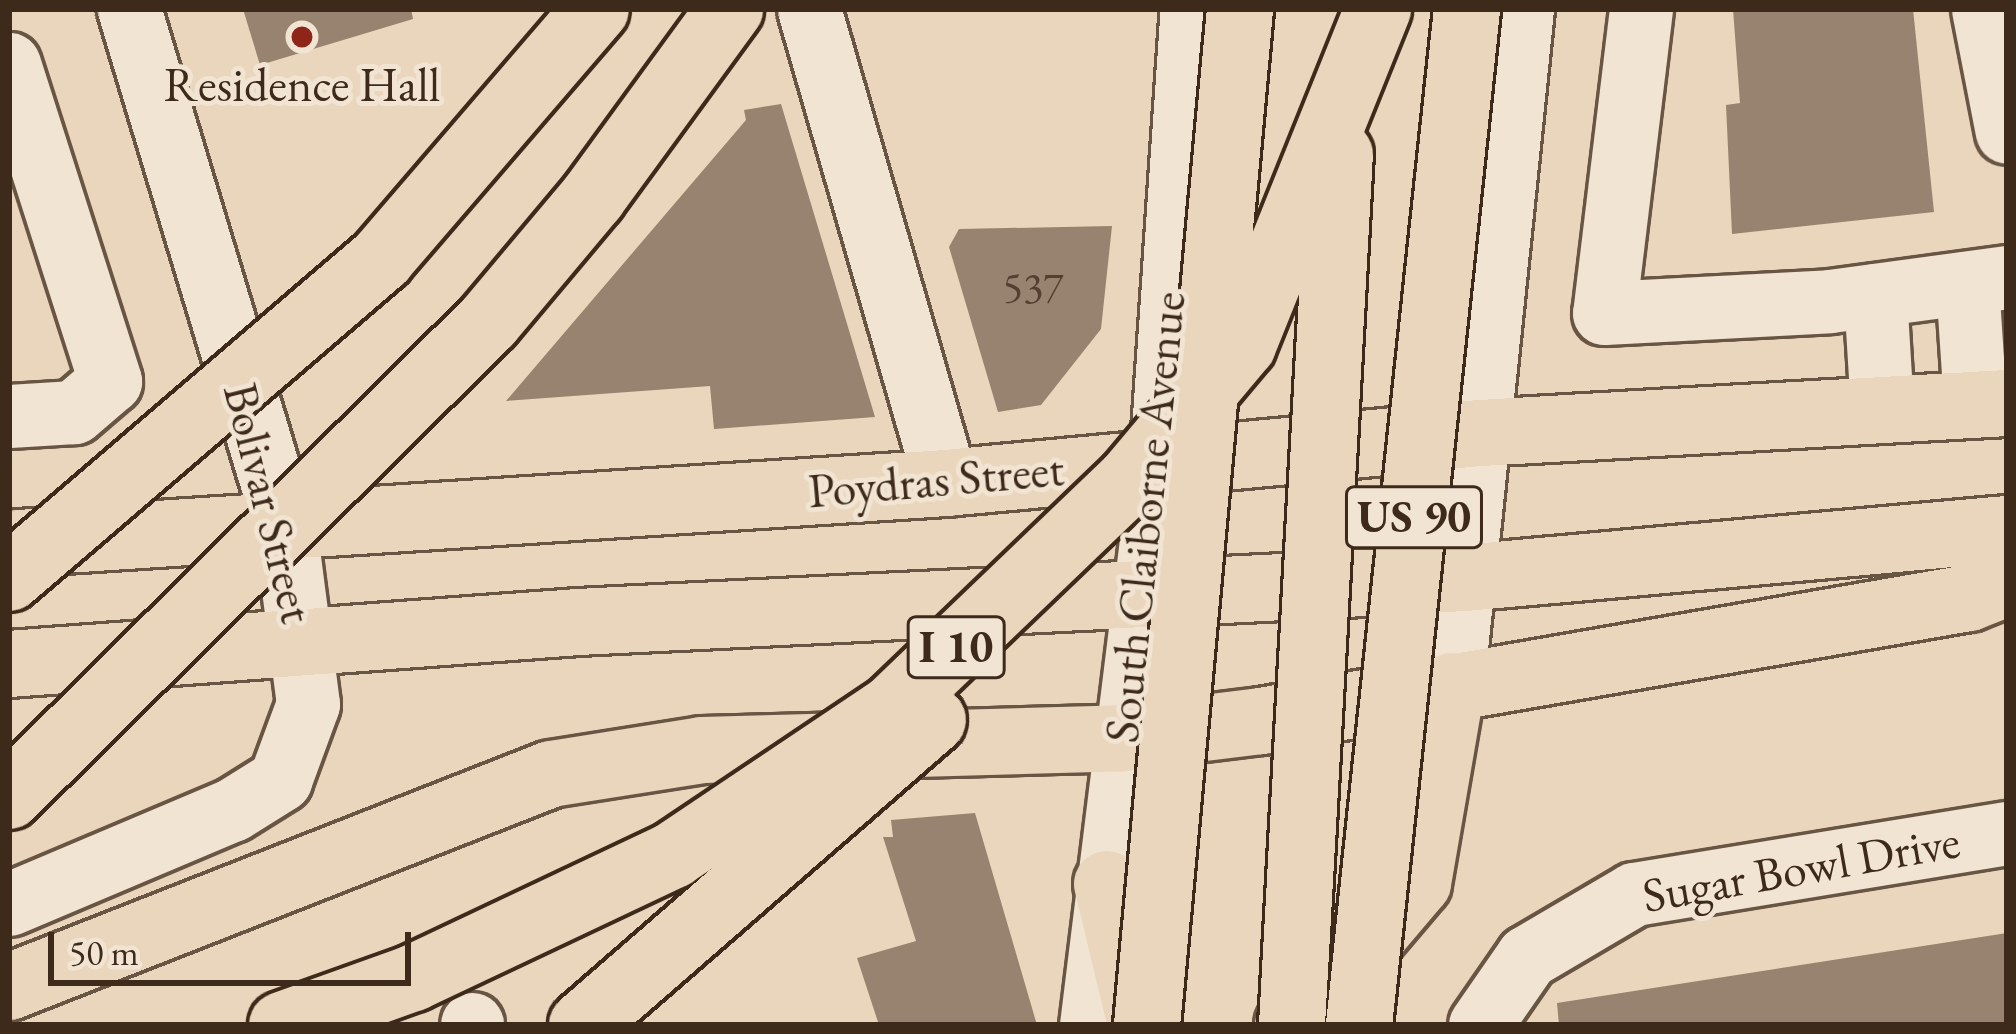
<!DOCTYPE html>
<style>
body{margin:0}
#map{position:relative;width:2016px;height:1034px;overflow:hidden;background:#e9d6bc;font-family:"EB Garamond",serif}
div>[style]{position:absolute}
.building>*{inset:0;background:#97836f}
.roads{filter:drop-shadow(3px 0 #695543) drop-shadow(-3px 0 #695543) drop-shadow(0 3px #695543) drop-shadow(0 -3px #695543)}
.minor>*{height:63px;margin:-31.5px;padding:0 31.5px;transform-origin:31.5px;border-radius:31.5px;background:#f1e4d3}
.major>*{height:66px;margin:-33px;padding:0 33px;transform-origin:33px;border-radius:33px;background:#e9d6bc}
.highway>*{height:66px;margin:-33px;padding:0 33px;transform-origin:33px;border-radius:33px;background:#e9d6bc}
.bridges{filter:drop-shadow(3px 0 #3e2a1b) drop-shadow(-3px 0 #3e2a1b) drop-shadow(0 3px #3e2a1b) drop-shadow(0 -3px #3e2a1b)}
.major-bridge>*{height:66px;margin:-33px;padding:0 33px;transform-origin:33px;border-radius:33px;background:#e9d6bc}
.highway-bridge>*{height:66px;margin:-33px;padding:0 33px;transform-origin:33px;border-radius:33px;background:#e9d6bc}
.dots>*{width:33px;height:33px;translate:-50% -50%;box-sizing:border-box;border:6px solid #f1e4d3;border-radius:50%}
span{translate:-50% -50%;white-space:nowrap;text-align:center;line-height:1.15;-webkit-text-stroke:10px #f1e4d3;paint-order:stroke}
.number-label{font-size:42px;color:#544030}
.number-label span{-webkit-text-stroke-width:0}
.shield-label span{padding:3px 9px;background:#f1e4d3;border:3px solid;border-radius:9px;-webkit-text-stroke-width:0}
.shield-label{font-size:45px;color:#3e2a1b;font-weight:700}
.poi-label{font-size:48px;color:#3e2a1b}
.street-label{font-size:48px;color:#3e2a1b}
.frame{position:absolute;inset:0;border:12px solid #3e2a1b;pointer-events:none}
.scale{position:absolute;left:48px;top:932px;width:363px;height:54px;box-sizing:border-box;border:6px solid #3e2a1b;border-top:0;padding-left:15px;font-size:36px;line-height:42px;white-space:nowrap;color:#3e2a1b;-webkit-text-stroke:9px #f1e4d3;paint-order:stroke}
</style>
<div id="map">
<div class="building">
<div style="clip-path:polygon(243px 9px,411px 9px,413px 19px,260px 65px)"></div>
<div style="clip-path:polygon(1733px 9px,1913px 9px,1934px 212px,1732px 234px,1726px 105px,1740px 103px)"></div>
<div style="clip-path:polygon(781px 104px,875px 417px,714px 429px,710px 386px,506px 401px,746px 120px,744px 110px)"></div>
<div style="clip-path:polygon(1112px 226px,1101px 329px,1041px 405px,998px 412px,949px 247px,959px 229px)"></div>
<div style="clip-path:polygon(975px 813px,1037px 1025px,879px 1025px,857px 958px,916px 941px,883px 837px,893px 837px,891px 820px)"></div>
<div style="clip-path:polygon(2007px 933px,2007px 1025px,1559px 1025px,1557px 1003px)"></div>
</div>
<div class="roads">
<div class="minor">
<div style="left:809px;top:9px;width:493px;rotate:73.9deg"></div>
<div style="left:1641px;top:9px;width:306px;rotate:96.9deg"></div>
<div style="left:1604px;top:313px;width:226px;rotate:-3deg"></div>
<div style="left:1830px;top:301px;width:179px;rotate:-7.7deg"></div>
<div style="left:1983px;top:9px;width:125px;rotate:79deg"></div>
<div style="left:9px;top:64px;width:333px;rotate:72.3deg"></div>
<div style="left:110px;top:381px;width:48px;rotate:139.3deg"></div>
<div style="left:74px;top:412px;width:65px;rotate:176.5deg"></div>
<div style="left:1967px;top:283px;width:121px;rotate:86.2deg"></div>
<div style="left:1875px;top:295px;width:115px;rotate:86.5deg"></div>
<div style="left:1452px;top:686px;width:681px;rotate:-84.1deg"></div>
<div style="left:9px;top:904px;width:242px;rotate:-22.9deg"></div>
<div style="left:232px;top:810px;width:57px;rotate:-32deg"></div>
<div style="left:280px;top:780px;width:81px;rotate:-69.8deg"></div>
<div style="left:308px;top:704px;width:179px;rotate:-97.4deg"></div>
<div style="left:285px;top:526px;width:540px;rotate:-106.79deg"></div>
<div style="left:472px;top:1024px;width:1px;rotate:90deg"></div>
<div style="left:1091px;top:1025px;width:569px;rotate:-82.94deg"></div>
<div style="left:1161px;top:460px;width:452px;rotate:-86.1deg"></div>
<div style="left:1480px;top:1025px;width:83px;rotate:-55.3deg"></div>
<div style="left:1527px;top:957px;width:124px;rotate:-30.5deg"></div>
<div style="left:1634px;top:894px;width:378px;rotate:-9.3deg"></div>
</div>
<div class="major">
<div style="left:18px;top:543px;width:930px;rotate:-3.7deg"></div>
<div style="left:946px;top:483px;width:536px;rotate:-5.35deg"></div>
<div style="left:1480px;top:433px;width:528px;rotate:-3.26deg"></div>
<div style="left:9px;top:664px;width:571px;rotate:-4.22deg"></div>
<div style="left:578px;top:622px;width:887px;rotate:-2.84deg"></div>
<div style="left:1464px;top:578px;width:545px;rotate:-5.16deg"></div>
<div style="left:1107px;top:884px;width:145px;rotate:76.4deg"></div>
<div style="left:1288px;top:1025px;width:51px;rotate:-60.9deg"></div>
<div style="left:1313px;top:980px;width:73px;rotate:-36.1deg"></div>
<div style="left:1372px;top:937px;width:71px;rotate:-49.6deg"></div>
<div style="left:1418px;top:883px;width:200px;rotate:-80.2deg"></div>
</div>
<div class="highway">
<div style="left:9px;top:987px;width:582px;rotate:-21.45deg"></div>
<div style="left:551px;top:774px;width:153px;rotate:-9deg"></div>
<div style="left:702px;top:750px;width:421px;rotate:-1.6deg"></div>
<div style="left:1123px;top:738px;width:139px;rotate:-7deg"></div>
<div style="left:1261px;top:721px;width:719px;rotate:-9.86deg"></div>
<div style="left:1969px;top:598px;width:41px;rotate:-21.5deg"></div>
</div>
</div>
<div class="bridges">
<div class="major-bridge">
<div style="left:1147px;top:1025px;width:1020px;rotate:-84.77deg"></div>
<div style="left:1359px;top:1025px;width:1022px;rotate:-83.93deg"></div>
</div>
<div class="highway-bridge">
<div style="left:9px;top:578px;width:491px;rotate:-40.6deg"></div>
<div style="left:382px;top:258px;width:328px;rotate:-49.3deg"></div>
<div style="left:9px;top:796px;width:675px;rotate:-44.7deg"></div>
<div style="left:489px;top:321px;width:162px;rotate:-50deg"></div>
<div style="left:593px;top:197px;width:233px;rotate:-53.9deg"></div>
<div style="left:282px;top:1025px;width:139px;rotate:-19.7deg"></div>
<div style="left:413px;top:978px;width:288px;rotate:-25.3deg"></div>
<div style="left:673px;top:855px;width:265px;rotate:-33.9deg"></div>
<div style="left:893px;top:707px;width:327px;rotate:-43.8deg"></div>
<div style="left:1129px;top:481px;width:177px;rotate:-50deg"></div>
<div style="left:1243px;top:345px;width:362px;rotate:-68.1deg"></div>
<div style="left:582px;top:1025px;width:465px;rotate:-41deg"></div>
<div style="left:1292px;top:1025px;width:872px;rotate:-86.85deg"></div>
</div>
</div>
<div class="dots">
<div style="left:302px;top:37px;background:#8f2418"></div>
</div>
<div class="number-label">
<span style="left:1033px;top:288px">537</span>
</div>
<div class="shield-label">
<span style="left:1414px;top:517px">US 90</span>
<span style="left:956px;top:647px">I 10</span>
</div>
<div class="poi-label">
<span style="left:302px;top:85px">Residence Hall</span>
</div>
<div class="street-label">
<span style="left:936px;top:480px;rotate:-5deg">Poydras Street</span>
<span style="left:269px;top:503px;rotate:76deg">Bolivar Street</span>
<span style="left:1145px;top:517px;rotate:-84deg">South Claiborne Avenue</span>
<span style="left:1801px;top:868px;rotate:-10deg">Sugar Bowl Drive</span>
</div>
<div class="frame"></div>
<div class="scale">50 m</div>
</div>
